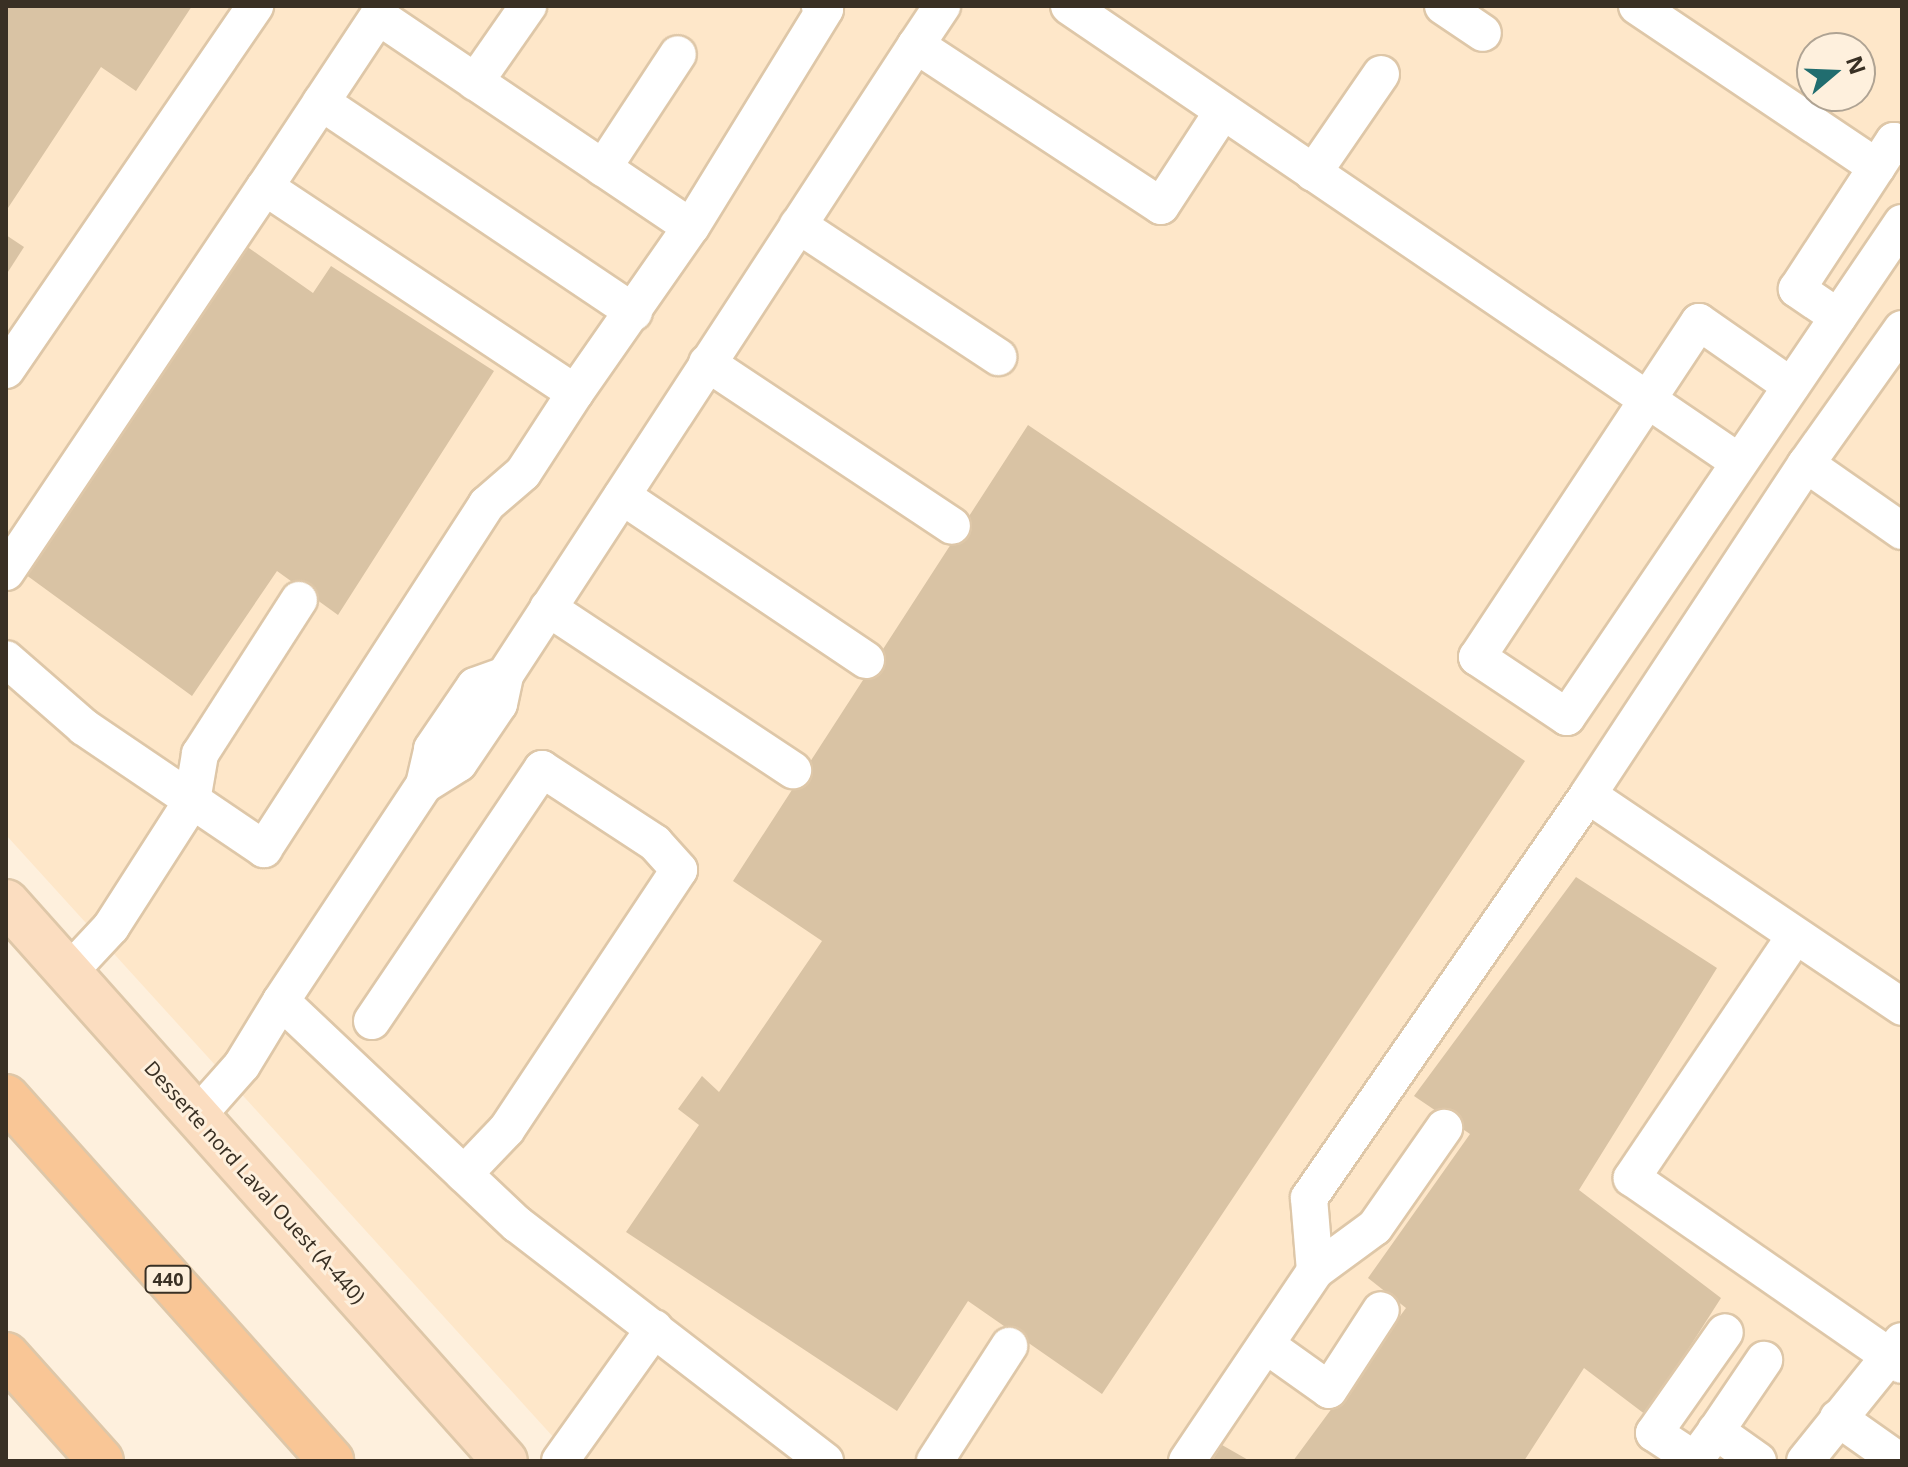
<!DOCTYPE html>
<style>
body{margin:0}
#map{position:relative;width:1908px;height:1467px;overflow:hidden;background:#fef0dd;font-family:"Noto Sans",sans-serif}
div>[style]{position:absolute}
.built>*{inset:0;background:#fee7c9}
.building>*{inset:0;background:#d9c3a4}
.roads{filter:drop-shadow(2px 0 #dec7a8) drop-shadow(-2px 0 #dec7a8) drop-shadow(0 2px #dec7a8) drop-shadow(0 -2px #dec7a8)}
.minor>*{height:36px;margin:-18px;padding:0 18px;transform-origin:18px;border-radius:18px;background:#fff}
.major>*{height:44px;margin:-22px;padding:0 22px;transform-origin:22px;border-radius:22px;background:#fbddc0}
.highway>*{height:44px;margin:-22px;padding:0 22px;transform-origin:22px;border-radius:22px;background:#f9c696}
span{translate:-50% -50%;white-space:nowrap;text-align:center;line-height:1.15;-webkit-text-stroke:6px #fef0dd;paint-order:stroke}
.shield-label span{padding:2px 6px;background:#fef0dd;border:2px solid;border-radius:6px;-webkit-text-stroke-width:0}
.shield-label{font-size:18px;color:#393024;font-weight:700}
.street-label{font-size:20px;color:#393024}
.frame{position:absolute;inset:0;border:8px solid #393024;pointer-events:none}
.north{position:absolute;left:1796px;top:32px;width:80px;height:80px;box-sizing:border-box;background:#fef0dd;border:2px solid #afa393;border-radius:50%;rotate:71deg;font-size:22px;font-weight:700;line-height:32px;text-align:center;color:#393024}
.north::after{content:'';display:block;margin:auto;width:28px;height:36px;background:#216d6f;clip-path:polygon(50% 0,100% 100%,50% 72%,0 100%)}
</style>
<div id="map">
<div class="built">
<div style="clip-path:polygon(evenodd,6px 6px,1902px 6px,1902px 1461px,575px 1461px,6px 835px,6px 6px,1812px 48px,1860px 48px,1860px 96px,1812px 96px,1812px 48px)"></div>
</div>
<div class="building">
<div style="clip-path:polygon(6px 6px,192px 6px,136px 91px,101px 67px,6px 211px)"></div>
<div style="clip-path:polygon(6px 235px,24px 247px,6px 275px)"></div>
<div style="clip-path:polygon(239px 241px,313px 293px,331px 266px,494px 371px,338px 615px,277px 571px,192px 696px,18px 569px)"></div>
<div style="clip-path:polygon(1028px 425px,1525px 761px,1102px 1394px,968px 1301px,897px 1411px,626px 1232px,699px 1125px,678px 1109px,702px 1076px,719px 1092px,822px 941px,733px 881px)"></div>
<div style="clip-path:polygon(1576px 877px,1717px 968px,1579px 1190px,1721px 1298px,1646px 1415px,1584px 1368px,1524px 1461px,1293px 1461px,1406px 1308px,1368px 1278px,1470px 1134px,1414px 1096px)"></div>
<div style="clip-path:polygon(1222px 1445px,1250px 1461px,1212px 1461px)"></div>
</div>
<div class="roads">
<div class="minor">
<div style="left:1069px;top:6px;width:810px;rotate:34.24deg"></div>
<div style="left:1443px;top:6px;width:48px;rotate:34deg"></div>
<div style="left:1637px;top:6px;width:289px;rotate:33.9deg"></div>
<div style="left:916px;top:45px;width:47px;rotate:-56.3deg"></div>
<div style="left:475px;top:82px;width:93px;rotate:-55.1deg"></div>
<div style="left:321px;top:102px;width:377px;rotate:33.9deg"></div>
<div style="left:603px;top:168px;width:136px;rotate:-56.7deg"></div>
<div style="left:1313px;top:173px;width:120px;rotate:-55.5deg"></div>
<div style="left:265px;top:187px;width:205px;rotate:-56.5deg"></div>
<div style="left:378px;top:16px;width:377px;rotate:34deg"></div>
<div style="left:798px;top:225px;width:240px;rotate:33.4deg"></div>
<div style="left:1838px;top:317px;width:50px;rotate:-145.7deg"></div>
<div style="left:1797px;top:289px;width:177px;rotate:-56.8deg"></div>
<div style="left:1894px;top:141px;width:10px;rotate:37deg"></div>
<div style="left:1902px;top:329px;width:166px;rotate:125.4deg"></div>
<div style="left:1806px;top:464px;width:117px;rotate:34.9deg"></div>
<div style="left:707px;top:363px;width:294px;rotate:33.6deg"></div>
<div style="left:6px;top:370px;width:441px;rotate:-55.6deg"></div>
<div style="left:1791px;top:386px;width:112px;rotate:-145.2deg"></div>
<div style="left:1699px;top:322px;width:402px;rotate:123.5deg"></div>
<div style="left:1477px;top:657px;width:108px;rotate:33.7deg"></div>
<div style="left:1567px;top:717px;width:597px;rotate:-55.86deg"></div>
<div style="left:575px;top:393px;width:203px;rotate:-55.1deg"></div>
<div style="left:691px;top:227px;width:256px;rotate:-58.4deg"></div>
<div style="left:825px;top:9px;width:6px;rotate:-149deg"></div>
<div style="left:1806px;top:464px;width:396px;rotate:123.4deg"></div>
<div style="left:1588px;top:795px;width:379px;rotate:34deg"></div>
<div style="left:622px;top:496px;width:294px;rotate:33.9deg"></div>
<div style="left:6px;top:572px;width:464px;rotate:-56.1deg"></div>
<div style="left:265px;top:187px;width:372px;rotate:33.6deg"></div>
<div style="left:575px;top:393px;width:95px;rotate:123deg"></div>
<div style="left:523px;top:473px;width:48px;rotate:139.3deg"></div>
<div style="left:487px;top:504px;width:411px;rotate:122.9deg"></div>
<div style="left:264px;top:849px;width:217px;rotate:-145.9deg"></div>
<div style="left:84px;top:727px;width:103px;rotate:-138.9deg"></div>
<div style="left:548px;top:608px;width:294px;rotate:33.5deg"></div>
<div style="left:424px;top:785px;width:41px;rotate:-32.2deg"></div>
<div style="left:459px;top:763px;width:71px;rotate:-55.9deg"></div>
<div style="left:499px;top:704px;width:30px;rotate:-78deg"></div>
<div style="left:505px;top:675px;width:752px;rotate:-56.88deg"></div>
<div style="left:916px;top:45px;width:293px;rotate:33.3deg"></div>
<div style="left:1161px;top:206px;width:113px;rotate:-56.9deg"></div>
<div style="left:1795px;top:936px;width:292px;rotate:124deg"></div>
<div style="left:1632px;top:1178px;width:328px;rotate:34.7deg"></div>
<div style="left:69px;top:972px;width:62px;rotate:-47deg"></div>
<div style="left:111px;top:927px;width:150px;rotate:-57.3deg"></div>
<div style="left:192px;top:801px;width:48px;rotate:-80.3deg"></div>
<div style="left:200px;top:754px;width:183px;rotate:-57.3deg"></div>
<div style="left:281px;top:1001px;width:259px;rotate:-56.5deg"></div>
<div style="left:424px;top:785px;width:37px;rotate:-77deg"></div>
<div style="left:432px;top:749px;width:76px;rotate:-55.7deg"></div>
<div style="left:475px;top:686px;width:32px;rotate:-20deg"></div>
<div style="left:372px;top:1021px;width:304px;rotate:-56deg"></div>
<div style="left:542px;top:769px;width:135px;rotate:33.2deg"></div>
<div style="left:655px;top:843px;width:36px;rotate:48deg"></div>
<div style="left:679px;top:870px;width:312px;rotate:123.6deg"></div>
<div style="left:506px;top:1130px;width:61px;rotate:133.7deg"></div>
<div style="left:196px;top:1117px;width:69px;rotate:-48.5deg"></div>
<div style="left:242px;top:1065px;width:75px;rotate:-58.6deg"></div>
<div style="left:281px;top:1001px;width:325px;rotate:43.4deg"></div>
<div style="left:517px;top:1224px;width:389px;rotate:37.6deg"></div>
<div style="left:1315px;top:1271px;width:74px;rotate:-36.3deg"></div>
<div style="left:1375px;top:1227px;width:121px;rotate:-55.1deg"></div>
<div style="left:1266px;top:1345px;width:77px;rotate:35.5deg"></div>
<div style="left:1329px;top:1390px;width:95px;rotate:-57deg"></div>
<div style="left:1838px;top:1418px;width:75px;rotate:35.2deg"></div>
<div style="left:1716px;top:1431px;width:36px;rotate:126deg"></div>
<div style="left:1695px;top:1460px;width:49px;rotate:-146.6deg"></div>
<div style="left:1654px;top:1433px;width:123px;rotate:-54.9deg"></div>
<div style="left:560px;top:1461px;width:163px;rotate:-54.5deg"></div>
<div style="left:935px;top:1461px;width:137px;rotate:-57.2deg"></div>
<div style="left:1187px;top:1461px;width:229px;rotate:-56deg"></div>
<div style="left:1315px;top:1271px;width:73px;rotate:-94.7deg"></div>
<div style="left:1309px;top:1198px;width:490px;rotate:-55.3deg"></div>
<div style="left:1758px;top:1461px;width:52px;rotate:-144.5deg"></div>
<div style="left:1716px;top:1431px;width:86px;rotate:-55.9deg"></div>
<div style="left:1805px;top:1461px;width:154px;rotate:-51.1deg"></div>
</div>
<div class="major">
<div style="left:6px;top:902px;width:749px;rotate:48.25deg"></div>
</div>
<div class="highway">
<div style="left:6px;top:1097px;width:488px;rotate:48.2deg"></div>
<div style="left:6px;top:1355px;width:142px;rotate:48.1deg"></div>
</div>
</div>
<div class="shield-label">
<span style="left:168px;top:1279px">440</span>
</div>
<div class="street-label">
<span style="left:255px;top:1182px;rotate:48deg">Desserte nord Laval Ouest (A-440)</span>
</div>
<div class="frame"></div>
<div class="north">N</div>
</div>
